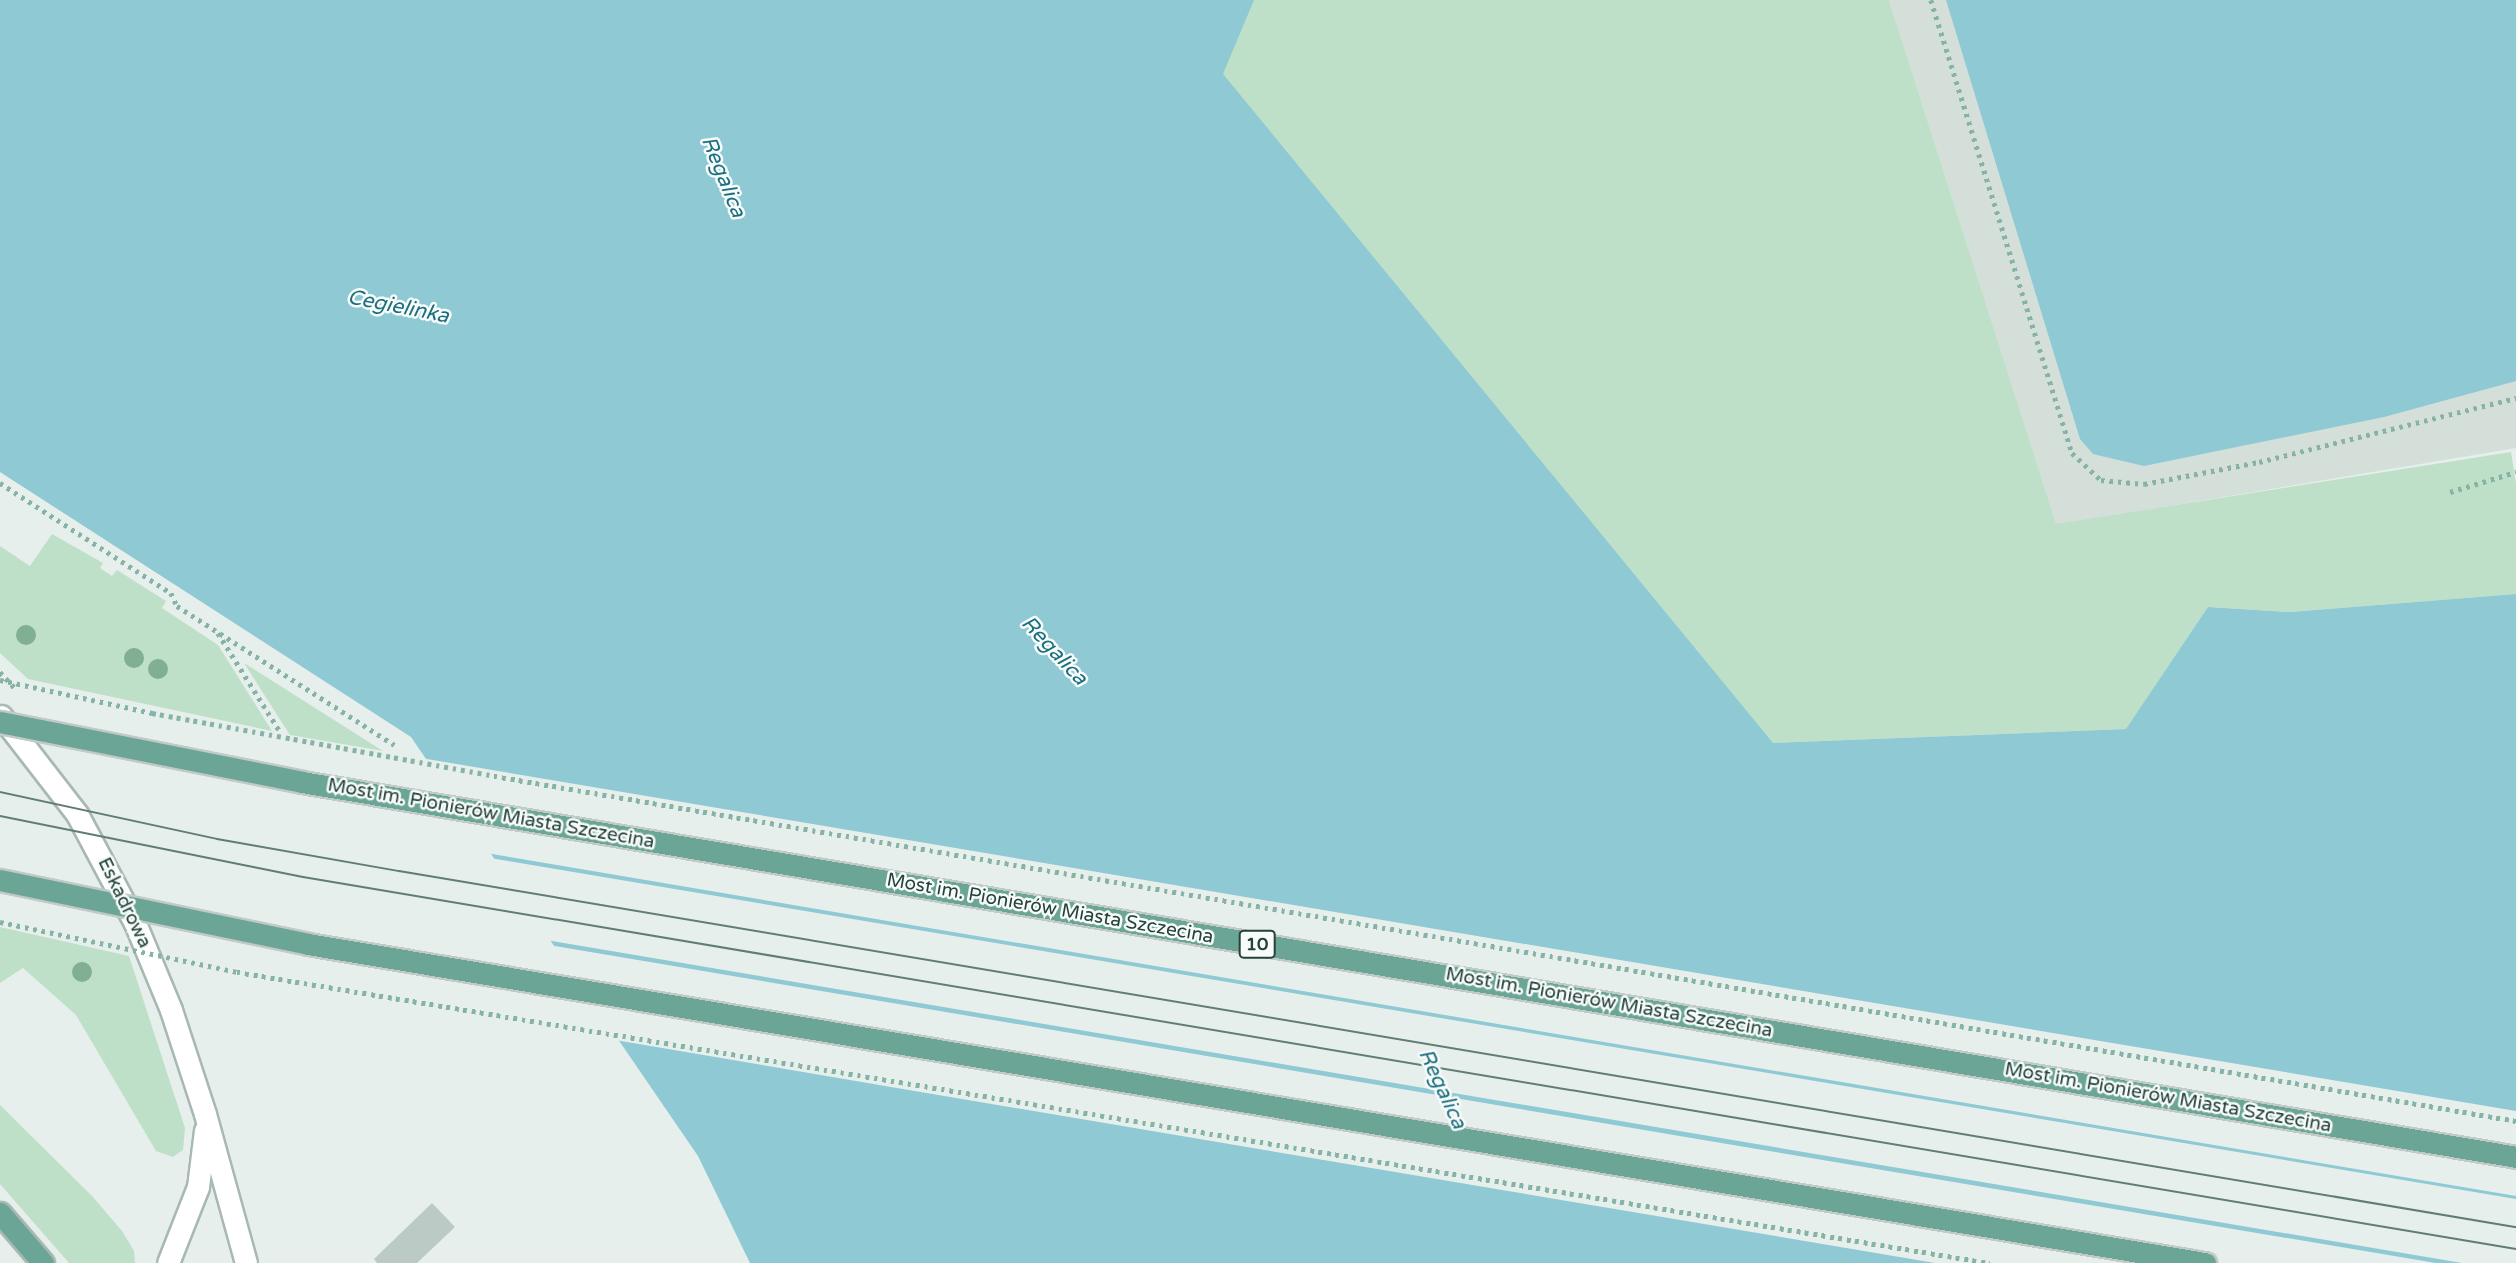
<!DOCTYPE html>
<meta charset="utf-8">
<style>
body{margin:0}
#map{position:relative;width:2516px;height:1263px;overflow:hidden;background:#e6efeb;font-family:"Varela Round",sans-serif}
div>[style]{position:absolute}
.built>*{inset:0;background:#d4dfda}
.green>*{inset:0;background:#bfe0c8}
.water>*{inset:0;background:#8ec9d4}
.pier>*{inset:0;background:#e6efeb}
.building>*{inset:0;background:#bbcac4}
.path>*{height:4.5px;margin-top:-2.25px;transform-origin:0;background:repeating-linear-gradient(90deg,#86b3a5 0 3.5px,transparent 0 8.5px)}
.roads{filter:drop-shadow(2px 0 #a8b8b2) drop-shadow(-2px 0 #a8b8b2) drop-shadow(0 2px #a8b8b2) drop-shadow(0 -2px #a8b8b2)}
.street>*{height:21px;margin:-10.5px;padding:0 10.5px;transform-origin:10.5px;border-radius:10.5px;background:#fff}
.primary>*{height:21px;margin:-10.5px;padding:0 10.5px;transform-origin:10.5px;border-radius:10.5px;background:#6aa596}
.tram>*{height:2px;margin:-1px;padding:0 1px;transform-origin:1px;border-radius:1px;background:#5f7d75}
.path-bridge>*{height:4.5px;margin-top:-2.25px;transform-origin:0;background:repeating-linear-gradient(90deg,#86b3a5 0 3.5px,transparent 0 8.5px)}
.bridges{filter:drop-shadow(2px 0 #c2cac8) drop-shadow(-2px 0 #c2cac8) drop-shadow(0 2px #c2cac8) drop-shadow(0 -2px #c2cac8)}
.primary-bridge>*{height:21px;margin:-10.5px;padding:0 10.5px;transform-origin:10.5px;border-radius:10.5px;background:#6aa596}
.trees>*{width:20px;height:20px;margin:-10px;border-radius:50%;background:#80af93}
span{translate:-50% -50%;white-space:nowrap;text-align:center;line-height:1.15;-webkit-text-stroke:5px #f7fbf9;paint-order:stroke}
.shield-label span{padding:2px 5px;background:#f7fbf9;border:2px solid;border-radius:5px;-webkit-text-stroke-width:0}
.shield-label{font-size:18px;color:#24423a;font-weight:700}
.street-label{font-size:19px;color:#24423a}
.water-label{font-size:21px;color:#1c6f80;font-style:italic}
</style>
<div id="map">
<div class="built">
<div style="clip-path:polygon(1889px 0,2516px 0,2516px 448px,2056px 525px)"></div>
</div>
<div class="green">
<div style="clip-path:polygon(1125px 0,1889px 0,2056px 524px,2511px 452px,2516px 484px,2516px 594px,2290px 612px,2208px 607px,2127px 729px,1773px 743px,1723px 732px)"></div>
<div style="clip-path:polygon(52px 534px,103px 563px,100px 568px,112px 576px,117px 570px,166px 601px,162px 608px,218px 645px,272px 731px,28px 679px,0 653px,0 546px,30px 566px)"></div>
<div style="clip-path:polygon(244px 663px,383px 751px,290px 735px)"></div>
<div style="clip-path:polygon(0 927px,129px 956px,185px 1128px,183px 1150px,173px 1157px,156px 1151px,76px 1015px,23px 968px,0 983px)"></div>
<div style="clip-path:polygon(0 1105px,93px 1197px,122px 1231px,134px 1251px,135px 1263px,69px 1263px,0 1184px)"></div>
</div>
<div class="water">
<div style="clip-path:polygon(0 0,1254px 0,1223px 74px,1773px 743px,2126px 729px,2208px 607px,2290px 612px,2516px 594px,2516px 1263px,750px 1263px,698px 1156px,411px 737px,0 472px)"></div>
<div style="clip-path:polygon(1946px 0,2516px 0,2516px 381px,2384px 417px,2144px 466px,2093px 454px,2080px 439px)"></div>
</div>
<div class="pier">
<div style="clip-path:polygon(421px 758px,2516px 1111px,2516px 1196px,486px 853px)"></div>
<div style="clip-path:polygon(490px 858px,2516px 1199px,2516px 1263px,2462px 1263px,546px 940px)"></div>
<div style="clip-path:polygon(549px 945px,1751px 1148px,2436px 1263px,1935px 1263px,891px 1087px,615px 1040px)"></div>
</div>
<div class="building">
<div style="clip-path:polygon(432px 1203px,455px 1227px,417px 1263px,377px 1263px,374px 1259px)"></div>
</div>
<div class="path">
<div style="left:1931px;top:0;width:474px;rotate:72.7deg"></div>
<div style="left:2072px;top:453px;width:40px;rotate:43deg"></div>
<div style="left:2101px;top:480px;width:43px;rotate:5.3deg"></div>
<div style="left:2144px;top:484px;width:117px;rotate:-10.8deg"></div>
<div style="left:2259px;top:462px;width:265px;rotate:-14deg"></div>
<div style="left:0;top:483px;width:203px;rotate:32.8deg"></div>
<div style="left:171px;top:593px;width:14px;rotate:65deg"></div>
<div style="left:177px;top:606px;width:258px;rotate:32.6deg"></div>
<div style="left:2450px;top:492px;width:69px;rotate:-16.9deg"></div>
<div style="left:218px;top:633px;width:118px;rotate:57.8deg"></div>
<div style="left:0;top:672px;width:23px;rotate:47deg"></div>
</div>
<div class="roads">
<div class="street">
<div style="left:1px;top:716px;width:124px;rotate:52.2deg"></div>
<div style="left:77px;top:814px;width:123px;rotate:62deg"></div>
<div style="left:135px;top:923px;width:94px;rotate:67.5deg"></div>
<div style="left:171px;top:1010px;width:109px;rotate:71.9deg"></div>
<div style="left:205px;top:1114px;width:155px;rotate:74.6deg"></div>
<div style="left:168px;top:1263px;width:82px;rotate:-68.5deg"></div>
<div style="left:198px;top:1187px;width:57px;rotate:-83deg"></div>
</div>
<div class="primary">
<div style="left:0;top:1213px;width:66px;rotate:49.3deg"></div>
</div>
</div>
<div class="tram">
<div style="left:0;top:792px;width:222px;rotate:12.2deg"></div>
<div style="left:217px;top:839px;width:185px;rotate:10deg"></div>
<div style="left:399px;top:871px;width:2147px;rotate:9.55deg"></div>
<div style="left:0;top:816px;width:309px;rotate:11.4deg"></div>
<div style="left:303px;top:877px;width:2244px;rotate:9.54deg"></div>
</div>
<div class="path-bridge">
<div style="left:0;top:680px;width:156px;rotate:12.2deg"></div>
<div style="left:152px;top:713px;width:348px;rotate:10.4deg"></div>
<div style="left:494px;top:776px;width:2051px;rotate:9.68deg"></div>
<div style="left:0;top:922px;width:242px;rotate:11.9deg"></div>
<div style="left:237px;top:972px;width:1777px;rotate:9.43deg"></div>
</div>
<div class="bridges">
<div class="primary-bridge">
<div style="left:0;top:722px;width:308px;rotate:11.2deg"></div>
<div style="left:302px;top:782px;width:2246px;rotate:9.61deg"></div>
<div style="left:0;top:880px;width:315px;rotate:11.7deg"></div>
<div style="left:308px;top:944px;width:1924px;rotate:9.55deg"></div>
</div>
</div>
<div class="trees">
<div style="left:26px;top:635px"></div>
<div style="left:134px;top:658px"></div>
<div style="left:158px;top:669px"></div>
<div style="left:82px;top:972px"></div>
</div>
<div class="shield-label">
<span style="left:1257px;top:944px">10</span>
</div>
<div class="street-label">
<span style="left:491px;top:814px;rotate:10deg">Most im. Pionierów Miasta Szczecina</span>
<span style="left:124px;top:903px;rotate:64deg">Eskadrowa</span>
<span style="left:1050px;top:909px;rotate:10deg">Most im. Pionierów Miasta Szczecina</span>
<span style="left:1609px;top:1003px;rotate:10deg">Most im. Pionierów Miasta Szczecina</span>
<span style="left:2168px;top:1098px;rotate:10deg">Most im. Pionierów Miasta Szczecina</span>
</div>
<div class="water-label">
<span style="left:723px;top:177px;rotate:68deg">Regalica</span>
<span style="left:398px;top:307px;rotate:11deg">Cegielinka</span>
<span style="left:1054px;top:651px;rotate:47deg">Regalica</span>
<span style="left:1442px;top:1089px;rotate:65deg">Regalica</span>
</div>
</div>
